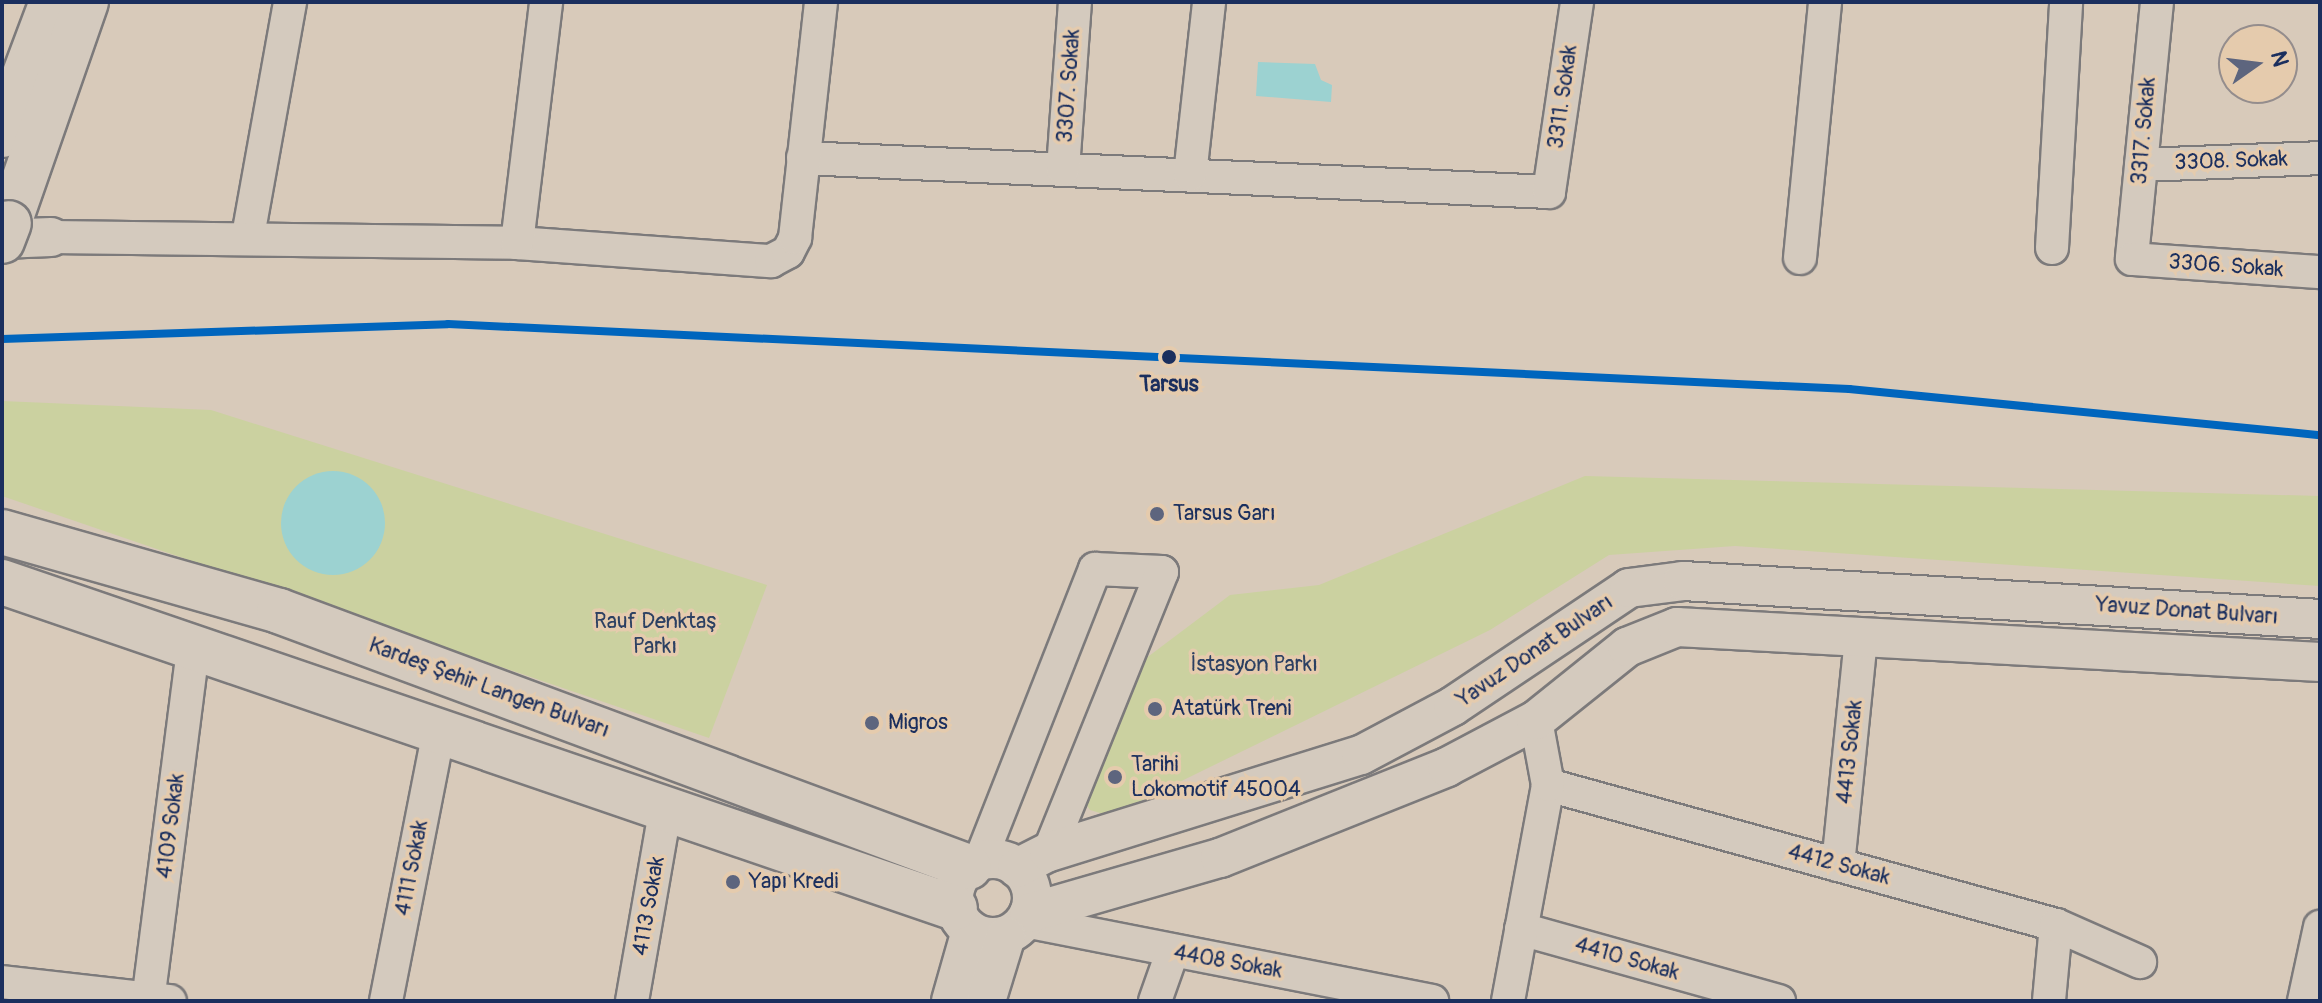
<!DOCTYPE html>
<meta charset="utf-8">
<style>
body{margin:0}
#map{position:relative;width:2322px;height:1003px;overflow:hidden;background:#d8caba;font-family:Pangolin,sans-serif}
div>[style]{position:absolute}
.green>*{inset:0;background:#cbd1a0}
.water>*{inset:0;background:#9cd2d1}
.round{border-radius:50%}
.roads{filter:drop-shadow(2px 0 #7c7a7b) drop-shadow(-2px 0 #7c7a7b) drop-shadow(0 2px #7c7a7b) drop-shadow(0 -2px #7c7a7b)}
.minor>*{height:32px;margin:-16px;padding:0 16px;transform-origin:16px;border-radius:16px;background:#d4cabe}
.tertiary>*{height:38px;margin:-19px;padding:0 19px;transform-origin:19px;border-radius:19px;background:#d4cabe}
.tertiary>.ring{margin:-19px;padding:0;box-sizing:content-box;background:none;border:38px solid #d4cabe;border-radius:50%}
.secondary>*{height:44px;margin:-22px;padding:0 22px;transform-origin:22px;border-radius:22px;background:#d4cabe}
.bridges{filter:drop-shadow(2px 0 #7c7a7b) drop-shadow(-2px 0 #7c7a7b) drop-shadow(0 2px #7c7a7b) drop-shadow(0 -2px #7c7a7b)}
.secondary-bridge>*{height:44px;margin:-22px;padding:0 22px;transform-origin:22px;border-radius:22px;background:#d4cabe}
.rail-1>*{height:8px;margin:-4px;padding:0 4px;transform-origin:4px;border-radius:4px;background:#0065bd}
.dots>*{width:22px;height:22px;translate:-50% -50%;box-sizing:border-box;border:4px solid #e5cbad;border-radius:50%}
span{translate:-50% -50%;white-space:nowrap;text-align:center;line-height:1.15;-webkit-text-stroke:7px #e5cbad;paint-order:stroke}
.street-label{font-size:22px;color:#1b2f5e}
.stop-label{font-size:22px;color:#1b2f5e;font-weight:700}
.poi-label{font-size:22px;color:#1b2f5e}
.left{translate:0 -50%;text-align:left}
.park-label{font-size:22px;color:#2c4062}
.frame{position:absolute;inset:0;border:4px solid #1b2f5e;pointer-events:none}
.north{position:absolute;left:2218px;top:24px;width:80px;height:80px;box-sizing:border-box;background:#e5cbad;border:2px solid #948d8d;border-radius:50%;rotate:76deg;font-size:22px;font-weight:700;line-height:32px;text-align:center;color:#1b2f5e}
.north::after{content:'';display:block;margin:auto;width:28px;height:36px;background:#5d657e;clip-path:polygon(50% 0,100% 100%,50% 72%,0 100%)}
</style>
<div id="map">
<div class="green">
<div style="clip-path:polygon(2px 401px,211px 410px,767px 585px,709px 738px,2px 496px)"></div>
<div style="clip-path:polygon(1585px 476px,2320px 496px,2320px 586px,1735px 546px,1609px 555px,1490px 630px,1110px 816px,1090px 810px,1080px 795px,1137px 665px,1230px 595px,1319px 585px)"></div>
</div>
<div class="water">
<div style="clip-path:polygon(1258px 62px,1315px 64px,1321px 80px,1332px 85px,1331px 102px,1256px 96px)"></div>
<div class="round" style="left:281px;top:471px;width:104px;height:104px"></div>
</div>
<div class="roads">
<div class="minor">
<div style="left:2157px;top:2px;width:258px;rotate:95.6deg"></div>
<div style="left:2132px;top:259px;width:188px;rotate:4deg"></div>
<div style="left:803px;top:158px;width:747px;rotate:2.61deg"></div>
<div style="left:1549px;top:192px;width:192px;rotate:-81.6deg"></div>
<div style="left:2141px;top:165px;width:179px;rotate:-2.2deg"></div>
<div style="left:1063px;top:169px;width:167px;rotate:-85.9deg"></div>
<div style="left:1190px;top:175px;width:174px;rotate:-83.7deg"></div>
<div style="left:248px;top:236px;width:238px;rotate:-79.8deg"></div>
<div style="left:51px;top:237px;width:466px;rotate:0.7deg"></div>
<div style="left:517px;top:243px;width:255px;rotate:4.1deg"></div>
<div style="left:771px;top:261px;width:19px;rotate:-28deg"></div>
<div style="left:788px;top:252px;width:16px;rotate:-63deg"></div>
<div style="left:795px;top:238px;width:237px;rotate:-83.7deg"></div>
<div style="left:517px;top:243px;width:243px;rotate:-83.1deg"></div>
<div style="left:2052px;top:248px;width:246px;rotate:-86.7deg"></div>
<div style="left:1800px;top:258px;width:257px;rotate:-84.4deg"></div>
<div style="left:1548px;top:785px;width:527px;rotate:15.41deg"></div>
<div style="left:2056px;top:925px;width:76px;rotate:95.3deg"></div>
<div style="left:980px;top:861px;width:314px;rotate:-68.5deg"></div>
<div style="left:1095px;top:569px;width:67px;rotate:2.6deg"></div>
<div style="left:1162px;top:572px;width:302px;rotate:112deg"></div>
<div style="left:1838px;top:865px;width:227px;rotate:-84.2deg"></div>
<div style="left:1025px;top:921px;width:415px;rotate:11.1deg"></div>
<div style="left:2056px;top:925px;width:92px;rotate:23.8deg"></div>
<div style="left:1521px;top:929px;width:268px;rotate:15.6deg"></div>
<div style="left:2px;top:982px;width:169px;rotate:6.5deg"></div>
<div style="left:148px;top:1001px;width:353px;rotate:-82.7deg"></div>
<div style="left:386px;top:1001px;width:271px;rotate:-78.9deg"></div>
<div style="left:632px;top:1001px;width:192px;rotate:-80.1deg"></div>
<div style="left:1155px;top:1001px;width:51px;rotate:-70.5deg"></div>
<div style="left:1508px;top:1001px;width:220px;rotate:-79.5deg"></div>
<div style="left:1548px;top:785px;width:66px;rotate:-100.5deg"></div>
<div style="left:2304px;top:1001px;width:76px;rotate:-77.8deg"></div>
</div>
<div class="tertiary">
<div style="left:2px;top:239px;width:49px;rotate:-2.3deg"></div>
<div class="ring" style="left:954px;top:859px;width:40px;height:40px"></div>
<div style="left:1017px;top:868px;width:36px;rotate:-27deg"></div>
<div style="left:1049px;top:852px;width:327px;rotate:-17.3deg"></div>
<div style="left:1361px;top:755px;width:104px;rotate:-28deg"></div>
<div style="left:1453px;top:706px;width:212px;rotate:-33.8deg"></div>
<div style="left:1629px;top:588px;width:54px;rotate:-7.4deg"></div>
<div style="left:1683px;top:581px;width:638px;rotate:3.41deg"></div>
<div style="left:1029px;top:913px;width:199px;rotate:-16.1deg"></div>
<div style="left:1220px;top:858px;width:245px;rotate:-21.8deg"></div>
<div style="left:1447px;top:767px;width:101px;rotate:-27.8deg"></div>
<div style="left:1536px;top:720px;width:117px;rotate:-38.7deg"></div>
<div style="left:1627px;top:647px;width:54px;rotate:-21.8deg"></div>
<div style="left:1677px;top:627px;width:644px;rotate:3.12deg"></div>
<div style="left:951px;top:1001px;width:73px;rotate:-74.1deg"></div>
<div style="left:986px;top:1001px;width:68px;rotate:-72.9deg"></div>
</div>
<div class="secondary">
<div style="left:2px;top:135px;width:142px;rotate:-69.4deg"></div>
<div style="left:9px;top:223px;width:234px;rotate:-70.8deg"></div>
<div style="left:2px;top:532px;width:288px;rotate:15.9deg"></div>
<div style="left:279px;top:611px;width:736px;rotate:20.36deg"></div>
<div style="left:2px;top:582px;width:1007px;rotate:18.88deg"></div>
</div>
</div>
<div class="bridges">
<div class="secondary-bridge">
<div style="left:2px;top:241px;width:19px;rotate:-69deg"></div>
</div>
</div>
<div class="rail-1">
<div style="left:2px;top:339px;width:446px;rotate:-1.9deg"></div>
<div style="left:448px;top:324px;width:1403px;rotate:2.66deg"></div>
<div style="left:1849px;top:389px;width:473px;rotate:5.6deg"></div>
</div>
<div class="dots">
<div style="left:1169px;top:357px;background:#1b2f5e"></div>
<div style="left:1157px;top:514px;background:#5d657e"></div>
<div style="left:1155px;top:709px;background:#5d657e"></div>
<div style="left:872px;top:723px;background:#5d657e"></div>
<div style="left:1115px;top:777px;background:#5d657e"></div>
<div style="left:733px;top:882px;background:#5d657e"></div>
</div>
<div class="street-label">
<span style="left:1069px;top:86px;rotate:-86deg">3307. Sokak</span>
<span style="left:1563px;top:97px;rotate:-82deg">3311. Sokak</span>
<span style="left:2144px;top:131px;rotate:-85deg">3317. Sokak</span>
<span style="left:2231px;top:161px;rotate:-2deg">3308. Sokak</span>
<span style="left:2226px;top:266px;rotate:4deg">3306. Sokak</span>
<span style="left:2187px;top:611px;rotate:4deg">Yavuz Donat Bulvarı</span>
<span style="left:1535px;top:651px;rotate:-34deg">Yavuz Donat Bulvarı</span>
<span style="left:489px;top:688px;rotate:20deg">Kardeş Şehir Langen Bulvarı</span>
<span style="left:1850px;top:752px;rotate:-84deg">4413 Sokak</span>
<span style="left:171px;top:826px;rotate:-83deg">4109 Sokak</span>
<span style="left:1839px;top:865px;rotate:15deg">4412 Sokak</span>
<span style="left:412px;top:868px;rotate:-79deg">4111 Sokak</span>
<span style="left:649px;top:906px;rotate:-80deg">4113 Sokak</span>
<span style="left:1627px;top:959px;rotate:16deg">4410 Sokak</span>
<span style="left:1228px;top:962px;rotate:10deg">4408 Sokak</span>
</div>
<div class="stop-label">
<span style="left:1169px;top:385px">Tarsus</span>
</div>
<div class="poi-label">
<span class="left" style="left:1173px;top:514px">Tarsus Garı</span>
<span class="left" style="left:1171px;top:709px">Atatürk Treni</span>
<span class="left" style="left:888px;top:723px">Migros</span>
<span class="left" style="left:1131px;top:777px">Tarihi<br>Lokomotif 45004</span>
<span class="left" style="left:749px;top:882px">Yapı Kredi</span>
</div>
<div class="park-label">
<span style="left:655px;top:634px">Rauf Denktaş<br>Parkı</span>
<span style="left:1254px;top:665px">İstasyon Parkı</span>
</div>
<div class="frame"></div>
<div class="north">N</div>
</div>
